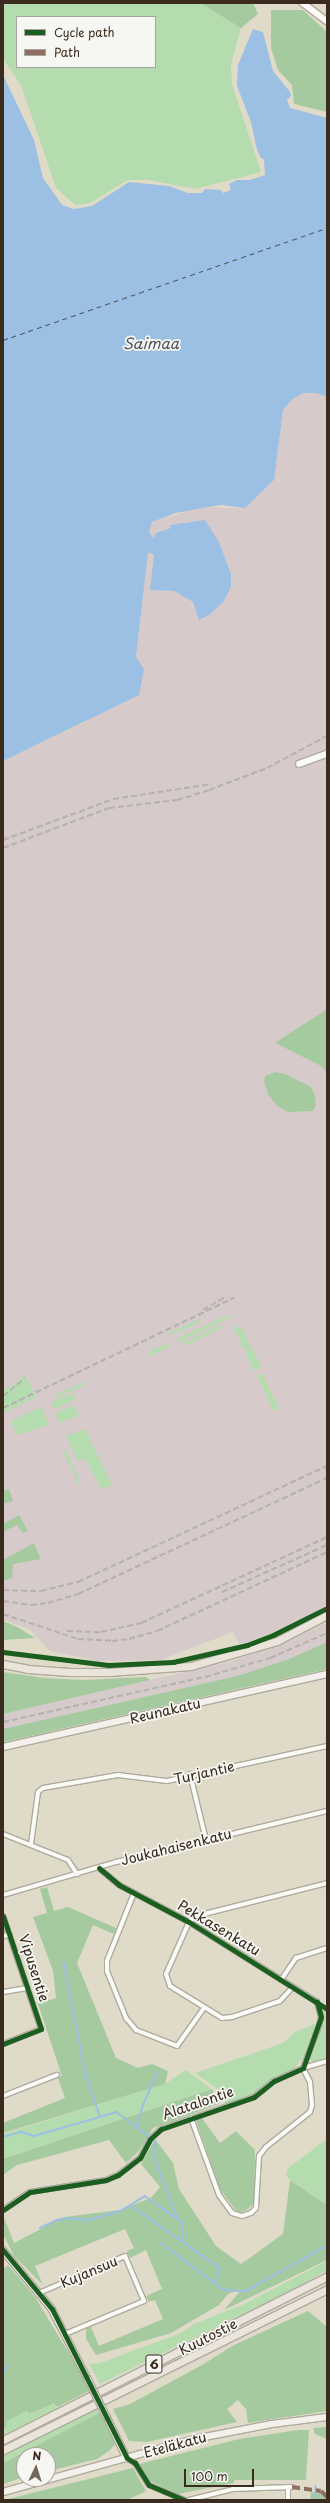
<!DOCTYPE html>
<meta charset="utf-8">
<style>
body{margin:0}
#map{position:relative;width:330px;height:2503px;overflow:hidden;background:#dfdbc8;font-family:"Playpen Sans",sans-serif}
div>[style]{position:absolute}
.industrial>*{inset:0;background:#d7cacb}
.green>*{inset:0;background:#b5dcae}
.forest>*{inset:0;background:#a5caa0}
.water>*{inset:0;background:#9bc0e3}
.stream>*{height:1.5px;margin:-0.75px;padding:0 0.75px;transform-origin:0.75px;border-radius:0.75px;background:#9bc0e3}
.ferry>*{height:1px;margin-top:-0.5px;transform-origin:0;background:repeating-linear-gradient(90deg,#4f545c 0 5px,transparent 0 9px)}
.roads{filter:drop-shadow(1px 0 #aeaa9d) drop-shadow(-1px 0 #aeaa9d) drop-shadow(0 1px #aeaa9d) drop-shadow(0 -1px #aeaa9d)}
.minor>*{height:4px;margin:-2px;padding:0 2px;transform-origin:2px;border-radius:2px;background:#fafaf7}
.tertiary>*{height:5.5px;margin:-2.75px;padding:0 2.75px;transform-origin:2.75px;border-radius:2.75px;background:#fafaf7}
.secondary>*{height:6px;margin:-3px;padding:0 3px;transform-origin:3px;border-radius:3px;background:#f4f1ec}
.primary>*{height:7px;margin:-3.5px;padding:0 3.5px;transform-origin:3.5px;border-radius:3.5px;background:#ebe4db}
.trunk>*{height:7px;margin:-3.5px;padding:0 3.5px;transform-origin:3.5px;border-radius:3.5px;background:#ebe4db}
.rail>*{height:1.5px;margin-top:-0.75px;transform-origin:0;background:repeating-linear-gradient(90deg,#b4b2ae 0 6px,transparent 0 9px)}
.bridges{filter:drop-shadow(1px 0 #aeaa9d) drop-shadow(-1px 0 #aeaa9d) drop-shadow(0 1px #aeaa9d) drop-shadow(0 -1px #aeaa9d)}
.tertiary-bridge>*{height:5.5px;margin:-2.75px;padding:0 2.75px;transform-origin:2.75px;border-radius:2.75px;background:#fafaf7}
.quiet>*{height:4px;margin-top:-2px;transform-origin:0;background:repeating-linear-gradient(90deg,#8d6e63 0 8px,transparent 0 12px)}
.cycleway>*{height:5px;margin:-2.5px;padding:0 2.5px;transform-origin:2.5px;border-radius:2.5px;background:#1b5e20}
span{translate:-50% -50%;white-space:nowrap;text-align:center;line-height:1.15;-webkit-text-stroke:3.5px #f6f6f2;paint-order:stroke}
.shield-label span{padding:1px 3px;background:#f6f6f2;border:1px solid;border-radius:3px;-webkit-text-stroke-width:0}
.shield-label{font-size:13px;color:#3b2a1e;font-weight:700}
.street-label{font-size:14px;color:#3b2a1e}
.water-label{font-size:15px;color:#4f545c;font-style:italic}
.frame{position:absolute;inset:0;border:4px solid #3b2a1e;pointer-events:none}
.legend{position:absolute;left:16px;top:16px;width:140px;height:52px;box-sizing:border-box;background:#f6f6f2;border:1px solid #aba49d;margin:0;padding:5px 7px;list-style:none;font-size:12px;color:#3b2a1e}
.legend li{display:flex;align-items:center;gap:8px;height:20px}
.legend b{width:20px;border:1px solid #aba49d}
.north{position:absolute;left:16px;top:2447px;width:40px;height:40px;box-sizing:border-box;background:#f6f6f2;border:1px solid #aba49d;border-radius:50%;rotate:4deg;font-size:11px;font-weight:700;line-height:16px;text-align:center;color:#3b2a1e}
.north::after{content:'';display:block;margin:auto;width:14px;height:18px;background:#74685a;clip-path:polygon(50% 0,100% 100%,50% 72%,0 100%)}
.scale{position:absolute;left:184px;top:2469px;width:70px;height:18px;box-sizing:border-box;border:2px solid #3b2a1e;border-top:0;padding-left:5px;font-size:12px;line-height:14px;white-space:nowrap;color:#3b2a1e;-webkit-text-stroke:3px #f6f6f2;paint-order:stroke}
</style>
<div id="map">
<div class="industrial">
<div style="clip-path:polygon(303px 392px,316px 393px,327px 397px,327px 1604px,317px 1613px,250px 1642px,239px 1643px,233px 1632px,160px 1660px,98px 1661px,50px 1651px,29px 1629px,3px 1620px,3px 761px,83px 723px,144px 669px,136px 657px,148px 553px,154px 554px,150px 590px,174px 591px,193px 602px,199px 620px,209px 615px,149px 532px,152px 522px,201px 507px,245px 508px,274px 480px,283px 410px,293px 399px)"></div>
<div style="clip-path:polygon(327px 1623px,327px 1642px,289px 1659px,237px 1676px,3px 1729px,3px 1714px,229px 1662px,281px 1644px)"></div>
</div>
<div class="green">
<div style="clip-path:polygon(evenodd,3px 3px,200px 3px,241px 28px,231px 64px,232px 84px,261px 172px,195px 189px,149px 180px,128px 180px,90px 203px,75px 205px,56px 188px,21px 85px,3px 59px,3px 3px,17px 17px,155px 17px,155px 67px,17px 67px,17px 17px)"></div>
<div style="clip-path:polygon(234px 1315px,179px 1342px,178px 1338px,226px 1316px)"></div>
<div style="clip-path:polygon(200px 1318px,200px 1322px,171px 1335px,168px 1334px)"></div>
<div style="clip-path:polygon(220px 1325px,222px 1328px,187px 1345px,181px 1344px)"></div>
<div style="clip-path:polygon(240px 1325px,251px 1347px,244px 1350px,234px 1328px)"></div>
<div style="clip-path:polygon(166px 1344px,170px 1346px,149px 1357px,150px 1351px)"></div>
<div style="clip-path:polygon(252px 1348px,261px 1367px,254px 1371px,245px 1352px)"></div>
<div style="clip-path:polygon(262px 1373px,279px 1408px,273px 1411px,257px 1375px)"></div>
<div style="clip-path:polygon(25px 1375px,36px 1397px,3px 1413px,3px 1390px,14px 1385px)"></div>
<div style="clip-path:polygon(83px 1382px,84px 1385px,53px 1399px,57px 1394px)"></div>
<div style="clip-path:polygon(73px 1393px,76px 1399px,57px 1408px,52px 1407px,53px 1401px)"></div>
<div style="clip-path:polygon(74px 1405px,79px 1415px,59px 1423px,56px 1413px)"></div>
<div style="clip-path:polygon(41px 1407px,49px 1425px,17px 1435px,11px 1421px)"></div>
<div style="clip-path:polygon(62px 1425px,67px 1436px,85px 1429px,112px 1485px,101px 1489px,85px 1458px,77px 1461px)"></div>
<div style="clip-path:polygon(66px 1450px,80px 1481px,79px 1485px,63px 1451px)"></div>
<div style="clip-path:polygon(322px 2009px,327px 2012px,327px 2058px,313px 2063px,309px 2058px,323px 2022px)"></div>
<div style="clip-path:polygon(317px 2023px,303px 2057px,295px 2068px,253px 2094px,226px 2104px,216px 2088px,195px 2073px,283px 2043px,295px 2032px)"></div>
<div style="clip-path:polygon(186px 2070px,212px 2089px,3px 2159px,3px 2134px,165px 2084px)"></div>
<div style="clip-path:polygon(327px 2139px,327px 2205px,288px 2178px,286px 2174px,288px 2168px)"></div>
<div style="clip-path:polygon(327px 2261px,327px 2270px,296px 2288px,100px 2384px,89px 2364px,100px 2363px,181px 2333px,194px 2324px,244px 2304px)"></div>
<div style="clip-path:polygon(53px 2404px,57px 2408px,3px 2435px,7px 2421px,27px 2411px,31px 2414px)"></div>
<div style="clip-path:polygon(97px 2408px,99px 2413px,3px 2463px,3px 2456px)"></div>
</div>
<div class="forest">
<div style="clip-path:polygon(200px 3px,253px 3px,258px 14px,241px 28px)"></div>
<div style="clip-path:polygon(271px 10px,303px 10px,327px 32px,327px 112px,294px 104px,292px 85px,278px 70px,271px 48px)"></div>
<div style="clip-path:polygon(327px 1009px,327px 1073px,323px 1067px,275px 1043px)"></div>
<div style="clip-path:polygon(275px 1072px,285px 1074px,311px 1087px,315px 1096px,316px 1106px,313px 1111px,288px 1112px,277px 1106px,268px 1094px,264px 1081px,265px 1076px)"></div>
<div style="clip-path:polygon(9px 1489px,13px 1501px,3px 1504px,3px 1491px)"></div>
<div style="clip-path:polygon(19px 1515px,28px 1531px,23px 1533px,17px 1525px,3px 1532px,3px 1524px)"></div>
<div style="clip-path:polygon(34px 1543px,41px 1559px,13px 1564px,12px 1578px,3px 1581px,3px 1560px)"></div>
<div style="clip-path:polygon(3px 1621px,19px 1628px,35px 1638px,3px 1640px)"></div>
<div style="clip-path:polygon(327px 1642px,327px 1669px,3px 1742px,3px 1729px,237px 1676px,289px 1659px)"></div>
<div style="clip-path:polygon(3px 1672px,44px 1678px,83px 1680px,146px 1677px,150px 1680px,3px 1714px)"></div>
<div style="clip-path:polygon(47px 1887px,54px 1911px,68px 1907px,116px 1928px,114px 1934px,93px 1925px,77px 1963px,116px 2058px,138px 2068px,152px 2064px,168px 2071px,165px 2084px,3px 2133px,3px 2123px,65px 2098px,58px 2078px,62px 2076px,38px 2004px,56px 1998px,53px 1971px,33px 1917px,47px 1913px,40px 1889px)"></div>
<div style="clip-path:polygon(212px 2089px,219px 2104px,153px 2128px,138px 2152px,126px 2163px,109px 2140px,17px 2165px,3px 2175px,3px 2159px)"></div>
<div style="clip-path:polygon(202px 2118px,220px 2143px,236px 2131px,255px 2150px,254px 2204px,245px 2211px,237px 2212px,220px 2189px,196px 2120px)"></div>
<div style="clip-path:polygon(155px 2139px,173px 2163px,179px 2189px,216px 2246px,241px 2264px,283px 2234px,290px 2180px,327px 2205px,327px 2260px,224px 2310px,242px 2289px,228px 2294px,219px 2305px,171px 2333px,96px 2355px,86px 2339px,86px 2328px,91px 2327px,99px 2346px,163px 2319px,155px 2300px,149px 2302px,146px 2296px,162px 2289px,146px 2250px,130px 2258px,127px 2251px,134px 2248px,125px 2229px,35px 2266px,43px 2285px,14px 2256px,3px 2234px,3px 2215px,14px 2243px,64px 2217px,120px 2210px,151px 2198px,160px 2187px,141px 2164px)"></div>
<div style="clip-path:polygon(8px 2265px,35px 2297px,91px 2390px,57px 2407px,51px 2401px,53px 2404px,30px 2414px,27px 2411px,7px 2421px,6px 2427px,3px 2429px,3px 2269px)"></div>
<div style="clip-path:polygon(308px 2311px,327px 2327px,327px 2411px,248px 2423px,246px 2409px,238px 2400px,227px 2409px,237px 2422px,147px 2442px,129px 2441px,113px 2409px,130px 2404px,202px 2365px,234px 2345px)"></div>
<div style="clip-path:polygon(101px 2412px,116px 2443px,110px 2450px,97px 2459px,53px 2470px,48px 2455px,24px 2455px,24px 2477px,3px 2484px,3px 2463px)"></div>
<div style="clip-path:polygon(327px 2427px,327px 2439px,315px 2434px,313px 2428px)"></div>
<div style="clip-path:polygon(298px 2430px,309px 2430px,306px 2480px,234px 2480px,234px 2483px,178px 2494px,148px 2480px,139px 2464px,239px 2439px)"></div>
<div style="clip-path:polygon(133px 2468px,146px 2491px,127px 2500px,4px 2500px)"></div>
<div style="clip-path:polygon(311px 2492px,327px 2494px,327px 2500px,310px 2500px)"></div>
</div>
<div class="water">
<div style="clip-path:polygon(253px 29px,263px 32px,273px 71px,290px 92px,291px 96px,287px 100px,290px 108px,327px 118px,327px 397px,316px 393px,303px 393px,293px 399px,283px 410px,274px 480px,245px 508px,221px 505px,202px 508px,176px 513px,152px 522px,149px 532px,154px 539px,156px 533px,171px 528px,170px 525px,205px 520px,219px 542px,231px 574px,231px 587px,223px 602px,209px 615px,199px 620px,193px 602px,174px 591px,150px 590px,154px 554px,148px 553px,136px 657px,144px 669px,139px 695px,3px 761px,3px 75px,34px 140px,43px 178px,62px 205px,74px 209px,92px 206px,129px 182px,169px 186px,188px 193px,202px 193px,205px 189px,221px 190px,223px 193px,231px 190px,229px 184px,237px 180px,250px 180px,265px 175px,264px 159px,261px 158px,257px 150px,251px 122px,237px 86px,238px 65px)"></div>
</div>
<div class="stream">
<div style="left:64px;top:1962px;width:114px;rotate:78.9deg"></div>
<div style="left:86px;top:2074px;width:44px;rotate:71.6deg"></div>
<div style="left:137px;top:2127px;width:23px;rotate:-75deg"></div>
<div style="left:143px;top:2105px;width:36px;rotate:-66deg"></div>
<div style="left:3px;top:2137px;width:19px;rotate:-16deg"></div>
<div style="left:21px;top:2132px;width:14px;rotate:17deg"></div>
<div style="left:34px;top:2136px;width:86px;rotate:-16.1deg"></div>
<div style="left:117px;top:2112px;width:49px;rotate:37.6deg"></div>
<div style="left:156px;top:2142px;width:16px;rotate:94deg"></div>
<div style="left:155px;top:2158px;width:63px;rotate:69.6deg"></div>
<div style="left:130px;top:2205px;width:110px;rotate:35deg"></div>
<div style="left:220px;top:2268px;width:16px;rotate:108deg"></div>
<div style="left:40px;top:2228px;width:19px;rotate:-25deg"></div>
<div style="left:57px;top:2220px;width:12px;rotate:-9deg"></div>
<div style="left:69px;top:2218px;width:20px;rotate:6deg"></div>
<div style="left:89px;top:2220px;width:33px;rotate:-16deg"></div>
<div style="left:121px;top:2211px;width:28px;rotate:-32deg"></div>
<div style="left:145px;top:2196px;width:47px;rotate:35.4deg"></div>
<div style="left:183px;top:2223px;width:18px;rotate:90deg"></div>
<div style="left:161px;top:2243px;width:79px;rotate:36.7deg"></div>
<div style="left:224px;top:2290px;width:22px;rotate:3deg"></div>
<div style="left:246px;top:2291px;width:93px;rotate:-29.1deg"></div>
<div style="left:3px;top:2373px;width:9px;rotate:-58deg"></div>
<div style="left:316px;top:2486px;width:14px;rotate:90deg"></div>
</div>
<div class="ferry">
<div style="left:3px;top:340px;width:343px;rotate:-19.1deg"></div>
</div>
<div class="roads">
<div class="minor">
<div style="left:190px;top:1774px;width:68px;rotate:76.4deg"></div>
<div style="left:3px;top:1834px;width:70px;rotate:21.8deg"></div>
<div style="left:68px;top:1860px;width:17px;rotate:57deg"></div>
<div style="left:31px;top:1844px;width:52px;rotate:-82.3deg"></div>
<div style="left:38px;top:1792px;width:6px;rotate:-39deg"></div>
<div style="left:43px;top:1788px;width:76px;rotate:-9.8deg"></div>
<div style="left:118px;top:1775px;width:49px;rotate:7deg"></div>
<div style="left:167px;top:1781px;width:164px;rotate:-12.3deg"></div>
<div style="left:134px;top:1893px;width:73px;rotate:111.7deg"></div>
<div style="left:107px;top:1961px;width:10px;rotate:90deg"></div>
<div style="left:107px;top:1971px;width:51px;rotate:68deg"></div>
<div style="left:126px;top:2018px;width:16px;rotate:50deg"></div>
<div style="left:136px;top:2030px;width:44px;rotate:21.3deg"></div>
<div style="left:177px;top:2046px;width:47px;rotate:-54.6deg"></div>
<div style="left:3px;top:1895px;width:118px;rotate:-16.3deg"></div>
<div style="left:116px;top:1862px;width:217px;rotate:-13.6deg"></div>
<div style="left:3px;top:1916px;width:119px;rotate:71.4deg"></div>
<div style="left:41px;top:2029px;width:41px;rotate:158.5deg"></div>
<div style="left:3px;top:1936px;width:7px;rotate:-8deg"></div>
<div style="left:281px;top:1980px;width:27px;rotate:-56deg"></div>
<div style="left:296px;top:1958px;width:33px;rotate:-18deg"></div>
<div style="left:292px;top:1988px;width:18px;rotate:133deg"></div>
<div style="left:280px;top:2001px;width:51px;rotate:161.6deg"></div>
<div style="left:232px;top:2017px;width:10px;rotate:174deg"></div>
<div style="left:222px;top:2018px;width:61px;rotate:-148.4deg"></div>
<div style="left:170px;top:1986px;width:13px;rotate:-108deg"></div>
<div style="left:166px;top:1974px;width:57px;rotate:-66.1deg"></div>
<div style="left:189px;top:1922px;width:9px;rotate:-41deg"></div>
<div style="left:196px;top:1916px;width:135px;rotate:-14.1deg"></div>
<div style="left:3px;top:1992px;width:25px;rotate:-9deg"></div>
<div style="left:3px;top:2096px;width:58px;rotate:-21.3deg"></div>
<div style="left:191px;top:2118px;width:82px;rotate:70deg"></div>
<div style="left:219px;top:2195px;width:22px;rotate:54deg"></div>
<div style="left:232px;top:2213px;width:10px;rotate:17deg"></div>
<div style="left:242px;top:2216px;width:9px;rotate:-18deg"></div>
<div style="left:251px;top:2213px;width:7px;rotate:-45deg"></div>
<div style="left:256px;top:2208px;width:52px;rotate:-86.7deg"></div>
<div style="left:259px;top:2156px;width:11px;rotate:-52deg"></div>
<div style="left:266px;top:2147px;width:56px;rotate:-38.5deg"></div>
<div style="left:310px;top:2112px;width:7px;rotate:-74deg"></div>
<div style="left:312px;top:2105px;width:23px;rotate:-95deg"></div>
<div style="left:310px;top:2082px;width:16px;rotate:-117deg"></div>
<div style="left:303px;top:2068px;width:25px;rotate:-16deg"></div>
<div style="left:3px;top:2210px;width:32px;rotate:-34deg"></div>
<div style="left:30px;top:2192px;width:77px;rotate:-9deg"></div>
<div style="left:106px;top:2180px;width:13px;rotate:-23deg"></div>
<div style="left:118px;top:2175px;width:28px;rotate:-38deg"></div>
<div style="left:140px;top:2158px;width:21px;rotate:-62deg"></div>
<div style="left:150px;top:2139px;width:15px;rotate:-42deg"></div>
<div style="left:161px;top:2129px;width:98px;rotate:-19deg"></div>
<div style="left:254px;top:2097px;width:26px;rotate:-39deg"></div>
<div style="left:274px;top:2081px;width:32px;rotate:-24deg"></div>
<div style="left:303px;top:2068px;width:45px;rotate:-69.1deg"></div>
<div style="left:319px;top:2026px;width:9px;rotate:-77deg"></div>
<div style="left:321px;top:2017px;width:16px;rotate:-105deg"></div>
<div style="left:317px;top:2002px;width:151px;rotate:-148deg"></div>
<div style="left:189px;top:1922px;width:79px;rotate:-152.1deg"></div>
<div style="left:119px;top:1885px;width:26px;rotate:-140deg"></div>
<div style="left:39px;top:2293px;width:94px;rotate:-23.3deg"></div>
<div style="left:125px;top:2256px;width:49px;rotate:67.1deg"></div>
<div style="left:144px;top:2301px;width:86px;rotate:157.3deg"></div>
<div style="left:127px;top:2458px;width:9px;rotate:32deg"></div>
<div style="left:135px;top:2463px;width:26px;rotate:58deg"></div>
<div style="left:149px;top:2485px;width:38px;rotate:23deg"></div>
<div style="left:189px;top:2500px;width:45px;rotate:-14deg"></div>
<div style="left:233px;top:2489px;width:59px;rotate:-1.9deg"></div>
<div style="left:288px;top:2500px;width:13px;rotate:-90deg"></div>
</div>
<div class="tertiary">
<div style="left:303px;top:3px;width:30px;rotate:37deg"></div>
<div style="left:299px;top:764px;width:30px;rotate:-20deg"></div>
<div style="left:3px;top:2250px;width:77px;rotate:50.3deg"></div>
<div style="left:52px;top:2309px;width:79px;rotate:62.8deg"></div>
<div style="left:107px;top:2417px;width:46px;rotate:64deg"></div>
</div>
<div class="secondary">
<div style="left:3px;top:1747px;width:332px;rotate:-12.7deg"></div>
<div style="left:3px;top:2492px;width:198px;rotate:-15.5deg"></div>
<div style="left:194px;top:2439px;width:79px;rotate:-10.9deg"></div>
<div style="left:272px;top:2424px;width:55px;rotate:-7.3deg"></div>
</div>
<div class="primary">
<div style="left:3px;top:1664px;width:25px;rotate:11deg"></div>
<div style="left:28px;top:1669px;width:42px;rotate:4.1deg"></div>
<div style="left:70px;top:1672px;width:39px"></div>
<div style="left:109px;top:1672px;width:82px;rotate:-4.2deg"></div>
<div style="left:191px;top:1666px;width:90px;rotate:-16.2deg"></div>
<div style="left:277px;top:1641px;width:56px;rotate:-27.5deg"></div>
</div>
<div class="trunk">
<div style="left:3px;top:2440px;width:363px;rotate:-26.8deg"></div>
<div style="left:3px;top:2450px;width:362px;rotate:-26.4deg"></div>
</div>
</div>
<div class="rail">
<div style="left:3px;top:840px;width:117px;rotate:-20.4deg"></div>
<div style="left:113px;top:799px;width:100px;rotate:-8.6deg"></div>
<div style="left:3px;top:848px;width:113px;rotate:-20.7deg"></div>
<div style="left:109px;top:808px;width:68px;rotate:-6.7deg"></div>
<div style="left:177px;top:800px;width:34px;rotate:-17deg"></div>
<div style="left:209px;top:790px;width:62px;rotate:-20.8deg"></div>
<div style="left:267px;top:768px;width:68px;rotate:-28.1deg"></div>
<div style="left:203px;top:1310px;width:28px;rotate:-30deg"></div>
<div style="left:3px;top:1396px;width:28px;rotate:-39deg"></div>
<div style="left:3px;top:1408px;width:256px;rotate:-25.5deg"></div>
<div style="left:3px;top:1590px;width:38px;rotate:2deg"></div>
<div style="left:41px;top:1591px;width:38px;rotate:-14deg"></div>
<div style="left:78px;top:1582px;width:275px;rotate:-25deg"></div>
<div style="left:222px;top:1592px;width:115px;rotate:-24.1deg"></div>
<div style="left:3px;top:1601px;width:28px;rotate:8deg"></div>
<div style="left:31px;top:1605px;width:17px;rotate:-7deg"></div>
<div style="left:48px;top:1603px;width:31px;rotate:-17deg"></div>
<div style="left:78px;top:1594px;width:275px;rotate:-25deg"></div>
<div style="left:3px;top:1614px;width:79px;rotate:18.4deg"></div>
<div style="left:78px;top:1639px;width:34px;rotate:3deg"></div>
<div style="left:112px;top:1641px;width:17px;rotate:-7deg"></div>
<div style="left:129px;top:1639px;width:29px;rotate:-16deg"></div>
<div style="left:157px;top:1631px;width:187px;rotate:-24.9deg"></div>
<div style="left:67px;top:1631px;width:34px;rotate:2deg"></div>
<div style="left:101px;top:1632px;width:41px;rotate:-12.7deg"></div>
<div style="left:141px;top:1623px;width:205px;rotate:-24.8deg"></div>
<div style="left:3px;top:1722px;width:207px;rotate:-12.6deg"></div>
<div style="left:205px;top:1677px;width:68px;rotate:-16.3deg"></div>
<div style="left:270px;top:1658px;width:62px;rotate:-23.7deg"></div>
</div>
<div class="bridges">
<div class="tertiary-bridge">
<div style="left:88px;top:2379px;width:42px;rotate:63.4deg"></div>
</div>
</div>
<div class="quiet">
<div style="left:292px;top:2487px;width:29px;rotate:8deg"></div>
<div style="left:321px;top:2491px;width:8px;rotate:45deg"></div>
</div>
<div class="cycleway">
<div style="left:3px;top:1652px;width:106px;rotate:7.1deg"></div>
<div style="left:108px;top:1665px;width:65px;rotate:-2.6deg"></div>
<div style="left:173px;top:1662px;width:76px;rotate:-12.9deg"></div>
<div style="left:247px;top:1645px;width:28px;rotate:-21deg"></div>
<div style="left:273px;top:1635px;width:60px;rotate:-26.6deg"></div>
<div style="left:99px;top:1868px;width:26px;rotate:40deg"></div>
<div style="left:119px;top:1885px;width:79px;rotate:27.9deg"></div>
<div style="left:189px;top:1922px;width:163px;rotate:32.2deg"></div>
<div style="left:3px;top:1916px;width:119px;rotate:71.4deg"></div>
<div style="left:41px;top:2029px;width:41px;rotate:158.5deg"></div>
<div style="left:3px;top:2210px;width:32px;rotate:-34deg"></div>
<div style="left:30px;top:2192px;width:77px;rotate:-9deg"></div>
<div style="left:106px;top:2180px;width:13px;rotate:-23deg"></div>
<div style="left:118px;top:2175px;width:28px;rotate:-38deg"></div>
<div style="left:140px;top:2158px;width:21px;rotate:-62deg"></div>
<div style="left:150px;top:2139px;width:15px;rotate:-42deg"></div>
<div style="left:161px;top:2129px;width:98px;rotate:-19deg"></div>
<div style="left:254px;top:2097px;width:26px;rotate:-39deg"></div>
<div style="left:274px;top:2081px;width:32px;rotate:-24deg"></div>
<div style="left:303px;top:2068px;width:54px;rotate:-70.6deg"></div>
<div style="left:321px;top:2017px;width:16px;rotate:-105deg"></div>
<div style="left:3px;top:2250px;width:77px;rotate:50.3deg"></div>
<div style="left:52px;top:2309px;width:167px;rotate:63.3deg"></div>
<div style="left:127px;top:2458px;width:9px;rotate:32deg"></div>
<div style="left:135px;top:2463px;width:26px;rotate:58deg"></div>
<div style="left:149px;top:2485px;width:38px;rotate:23deg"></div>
</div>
<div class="shield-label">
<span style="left:154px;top:2364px">6</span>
</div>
<div class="street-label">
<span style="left:165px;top:1711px;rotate:-13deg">Reunakatu</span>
<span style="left:204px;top:1773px;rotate:-13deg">Turjantie</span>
<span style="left:176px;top:1847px;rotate:-14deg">Joukahaisenkatu</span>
<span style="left:219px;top:1928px;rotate:31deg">Pekkasenkatu</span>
<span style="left:34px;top:1968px;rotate:72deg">Vipusentie</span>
<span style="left:198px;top:2103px;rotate:-19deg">Alatalontie</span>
<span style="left:89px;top:2272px;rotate:-23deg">Kujansuu</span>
<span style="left:208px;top:2337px;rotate:-27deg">Kuutostie</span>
<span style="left:175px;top:2445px;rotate:-15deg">Eteläkatu</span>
</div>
<div class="water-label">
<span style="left:151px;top:343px">Saimaa</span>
</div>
<div class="frame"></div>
<ul class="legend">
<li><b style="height:5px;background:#1b5e20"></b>Cycle path</li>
<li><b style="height:5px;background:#8d6e63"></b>Path</li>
</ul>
<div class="north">N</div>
<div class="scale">100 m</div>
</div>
